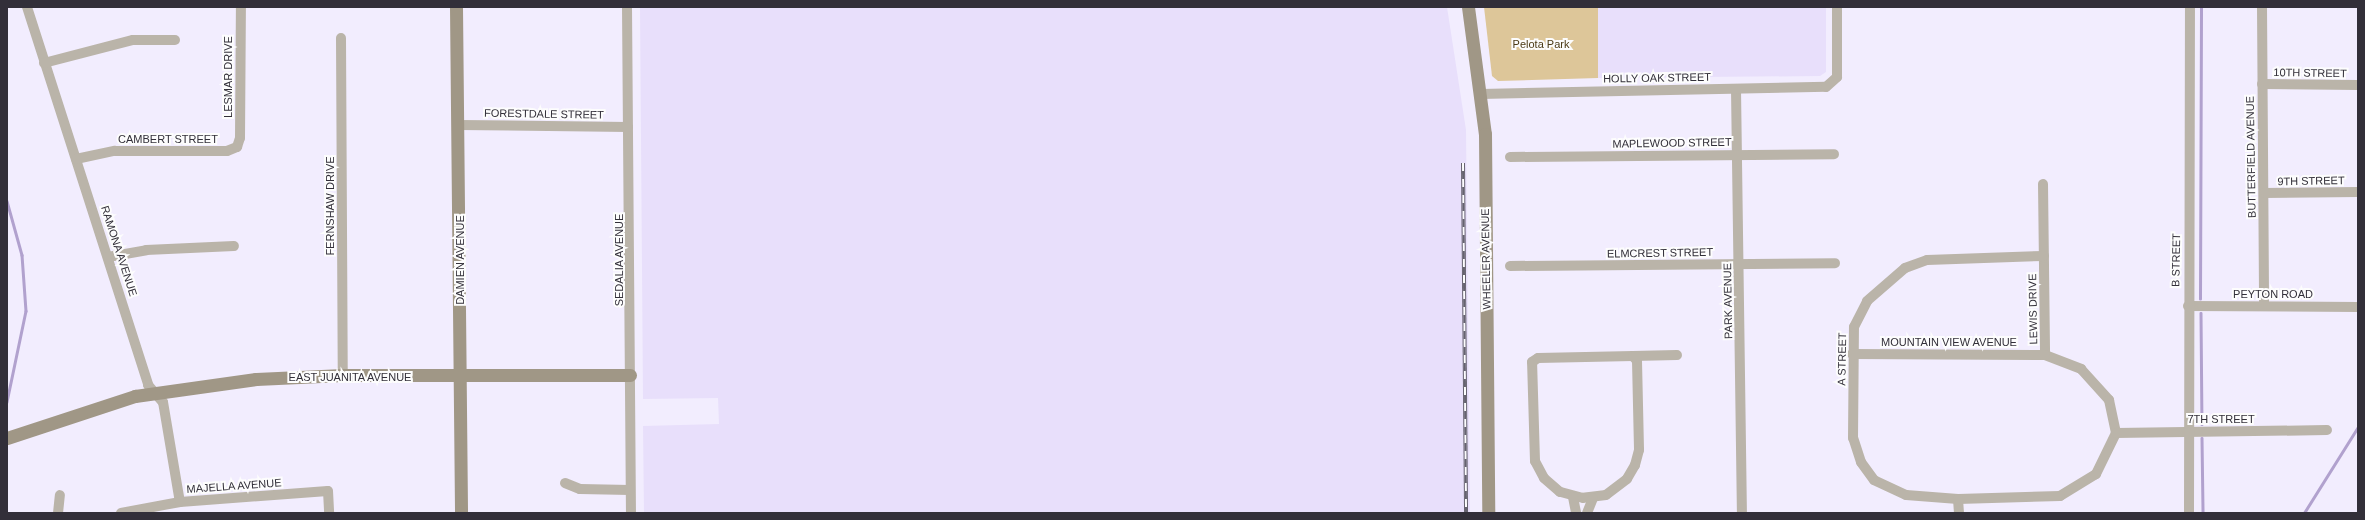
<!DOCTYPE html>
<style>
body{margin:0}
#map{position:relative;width:2365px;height:520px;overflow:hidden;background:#f2edfe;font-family:Arial,sans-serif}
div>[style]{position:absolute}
.built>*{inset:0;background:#e8dffb}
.green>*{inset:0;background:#ddc699}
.stream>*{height:2.5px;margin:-1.25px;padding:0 1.25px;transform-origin:1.25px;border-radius:1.25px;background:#b1a1ce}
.street>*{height:10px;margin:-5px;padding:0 5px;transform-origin:5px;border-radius:5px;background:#bab4a9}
.secondary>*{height:13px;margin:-6.5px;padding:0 6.5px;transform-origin:6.5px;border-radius:6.5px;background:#a09786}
.rail>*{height:4px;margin-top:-2px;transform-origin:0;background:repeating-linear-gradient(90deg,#fdfdfd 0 8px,#66636f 0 16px);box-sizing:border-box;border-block:1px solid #66636f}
span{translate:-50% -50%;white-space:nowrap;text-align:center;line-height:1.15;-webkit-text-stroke:4px #fdfdfd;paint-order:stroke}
.park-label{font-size:11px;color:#4b3a15}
.street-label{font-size:11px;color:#322f39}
.frame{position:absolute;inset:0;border:8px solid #322f39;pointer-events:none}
</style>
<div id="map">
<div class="built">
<div style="clip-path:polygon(640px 7px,1447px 7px,1466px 130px,1470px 513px,644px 513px,643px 426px,719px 424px,718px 398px,643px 399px)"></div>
<div style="clip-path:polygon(1598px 7px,1826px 7px,1826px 72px,1820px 76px,1598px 78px)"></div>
</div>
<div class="green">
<div style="clip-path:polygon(1484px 7px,1598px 7px,1598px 78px,1498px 81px,1492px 76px)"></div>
</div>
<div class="stream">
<div style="left:7px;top:201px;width:56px;rotate:74.5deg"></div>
<div style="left:22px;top:255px;width:56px;rotate:85.9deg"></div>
<div style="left:26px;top:311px;width:93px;rotate:101.8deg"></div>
<div style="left:2200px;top:299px;width:292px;rotate:-89.8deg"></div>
<div style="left:2201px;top:313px;width:111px;rotate:89.5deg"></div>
<div style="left:2202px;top:438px;width:75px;rotate:89.2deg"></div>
<div style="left:2304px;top:513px;width:102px;rotate:-57.9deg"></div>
</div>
<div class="street">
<div style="left:27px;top:7px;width:397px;rotate:72.2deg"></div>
<div style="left:148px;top:385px;width:23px;rotate:49deg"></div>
<div style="left:163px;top:402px;width:101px;rotate:80.4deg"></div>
<div style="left:627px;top:7px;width:506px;rotate:89.55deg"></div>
<div style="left:2262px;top:7px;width:299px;rotate:89.6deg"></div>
<div style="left:341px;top:38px;width:337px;rotate:89.7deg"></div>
<div style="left:44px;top:63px;width:92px;rotate:-14.5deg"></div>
<div style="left:133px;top:40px;width:42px"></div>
<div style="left:2262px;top:84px;width:96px;rotate:0.6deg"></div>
<div style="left:1736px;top:89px;width:424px;rotate:89.2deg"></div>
<div style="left:1481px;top:94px;width:345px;rotate:-1.2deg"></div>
<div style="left:1826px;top:87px;width:15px;rotate:-42deg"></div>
<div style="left:1837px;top:77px;width:70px;rotate:-90deg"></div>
<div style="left:459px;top:125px;width:169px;rotate:0.7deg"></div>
<div style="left:1510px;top:157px;width:324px;rotate:-0.5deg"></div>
<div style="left:76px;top:159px;width:40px;rotate:-12deg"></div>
<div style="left:115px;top:151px;width:112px"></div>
<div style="left:227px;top:151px;width:11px;rotate:-22deg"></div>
<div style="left:237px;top:147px;width:9px;rotate:-72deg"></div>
<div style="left:240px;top:138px;width:131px;rotate:-89.6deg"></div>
<div style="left:2043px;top:184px;width:83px;rotate:89.3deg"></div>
<div style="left:2044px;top:267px;width:88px;rotate:89.3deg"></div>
<div style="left:2045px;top:355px;width:39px;rotate:21deg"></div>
<div style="left:2081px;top:369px;width:42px;rotate:47.9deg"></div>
<div style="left:2109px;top:400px;width:34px;rotate:78deg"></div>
<div style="left:2116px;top:433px;width:46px;rotate:116deg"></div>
<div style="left:2096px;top:474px;width:42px;rotate:148.6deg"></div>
<div style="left:2060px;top:496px;width:102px;rotate:178.3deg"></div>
<div style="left:1958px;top:499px;width:52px;rotate:-175.6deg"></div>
<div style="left:1906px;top:495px;width:35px;rotate:-155deg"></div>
<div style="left:1874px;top:480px;width:22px;rotate:-126deg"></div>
<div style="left:1861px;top:462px;width:25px;rotate:-108deg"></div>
<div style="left:1853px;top:438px;width:111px;rotate:-89.5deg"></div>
<div style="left:1854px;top:327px;width:29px;rotate:-63deg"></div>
<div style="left:1867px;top:301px;width:50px;rotate:-41deg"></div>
<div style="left:1905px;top:268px;width:23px;rotate:-20deg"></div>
<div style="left:1927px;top:260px;width:117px;rotate:-2deg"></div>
<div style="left:2264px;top:193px;width:94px;rotate:-0.6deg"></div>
<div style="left:108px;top:257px;width:39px;rotate:-10deg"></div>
<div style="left:146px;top:250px;width:88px;rotate:-2.6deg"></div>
<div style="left:1510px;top:266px;width:325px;rotate:-0.5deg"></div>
<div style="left:2188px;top:306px;width:170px;rotate:0.3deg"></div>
<div style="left:1852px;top:354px;width:193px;rotate:0.3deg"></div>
<div style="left:1633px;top:356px;width:6px;rotate:51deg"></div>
<div style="left:1637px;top:361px;width:89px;rotate:88.7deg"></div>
<div style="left:1639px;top:450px;width:16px;rotate:105deg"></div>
<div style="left:1635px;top:465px;width:16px;rotate:120deg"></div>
<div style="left:1627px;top:479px;width:26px;rotate:143deg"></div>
<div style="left:1606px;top:495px;width:23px;rotate:173deg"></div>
<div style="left:1583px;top:498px;width:24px;rotate:-165deg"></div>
<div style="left:1560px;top:492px;width:21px;rotate:-139deg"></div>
<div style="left:1544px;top:478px;width:19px;rotate:-118deg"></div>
<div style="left:1535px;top:461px;width:99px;rotate:-91.7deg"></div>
<div style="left:1532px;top:362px;width:7px;rotate:-34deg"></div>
<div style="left:1538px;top:358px;width:95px;rotate:-1.2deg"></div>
<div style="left:1633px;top:356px;width:44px;rotate:-1.3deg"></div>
<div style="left:2116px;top:433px;width:211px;rotate:-0.8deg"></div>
<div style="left:565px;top:483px;width:16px;rotate:22deg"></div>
<div style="left:580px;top:489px;width:50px;rotate:1.1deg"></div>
<div style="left:1573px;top:497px;width:16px;rotate:79deg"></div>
<div style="left:1958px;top:499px;width:14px;rotate:86deg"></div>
<div style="left:58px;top:513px;width:18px;rotate:-84deg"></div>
<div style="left:121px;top:513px;width:60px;rotate:-10.6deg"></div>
<div style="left:180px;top:502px;width:148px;rotate:-4.3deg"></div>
<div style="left:328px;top:491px;width:22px;rotate:87deg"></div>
<div style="left:1587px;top:513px;width:16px;rotate:-68deg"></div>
<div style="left:2189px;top:513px;width:506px;rotate:-89.89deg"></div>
</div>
<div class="secondary">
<div style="left:456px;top:7px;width:506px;rotate:89.43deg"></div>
<div style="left:1468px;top:7px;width:128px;rotate:82.4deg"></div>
<div style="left:1485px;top:134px;width:379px;rotate:89.5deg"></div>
<div style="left:7px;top:438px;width:135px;rotate:-18.2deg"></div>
<div style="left:135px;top:396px;width:122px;rotate:-8deg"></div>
<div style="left:256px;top:379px;width:87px;rotate:-2.6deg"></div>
<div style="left:343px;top:375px;width:287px"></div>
</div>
<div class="rail">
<div style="left:1463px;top:163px;width:350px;rotate:89.5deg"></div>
</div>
<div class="park-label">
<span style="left:1541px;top:44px">Pelota Park</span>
</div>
<div class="street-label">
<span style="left:2310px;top:73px;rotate:1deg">10TH STREET</span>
<span style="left:228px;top:77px;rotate:-90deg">LESMAR DRIVE</span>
<span style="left:1657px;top:78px;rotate:-1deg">HOLLY OAK STREET</span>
<span style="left:544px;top:114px;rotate:1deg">FORESTDALE STREET</span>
<span style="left:168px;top:139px">CAMBERT STREET</span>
<span style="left:1672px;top:143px;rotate:-1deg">MAPLEWOOD STREET</span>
<span style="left:2251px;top:157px;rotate:-91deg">BUTTERFIELD AVENUE</span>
<span style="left:2311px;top:181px;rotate:-1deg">9TH STREET</span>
<span style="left:330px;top:206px;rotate:-90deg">FERNSHAW DRIVE</span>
<span style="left:119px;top:251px;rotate:72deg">RAMONA AVENUE</span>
<span style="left:1660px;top:253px;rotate:-1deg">ELMCREST STREET</span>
<span style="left:1486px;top:259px;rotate:-91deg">WHEELER AVENUE</span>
<span style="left:460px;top:260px;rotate:-90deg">DAMIEN AVENUE</span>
<span style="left:619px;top:260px;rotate:-90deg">SEDALIA AVENUE</span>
<span style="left:2176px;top:260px;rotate:-89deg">B STREET</span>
<span style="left:2273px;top:294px">PEYTON ROAD</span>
<span style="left:1728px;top:301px;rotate:-91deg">PARK AVENUE</span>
<span style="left:2033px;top:309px;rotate:-91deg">LEWIS DRIVE</span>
<span style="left:1949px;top:342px">MOUNTAIN VIEW AVENUE</span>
<span style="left:1842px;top:359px;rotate:-89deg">A STREET</span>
<span style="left:350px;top:377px">EAST JUANITA AVENUE</span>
<span style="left:2221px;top:419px">7TH STREET</span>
<span style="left:234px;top:486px;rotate:-4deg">MAJELLA AVENUE</span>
</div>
<div class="frame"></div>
</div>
